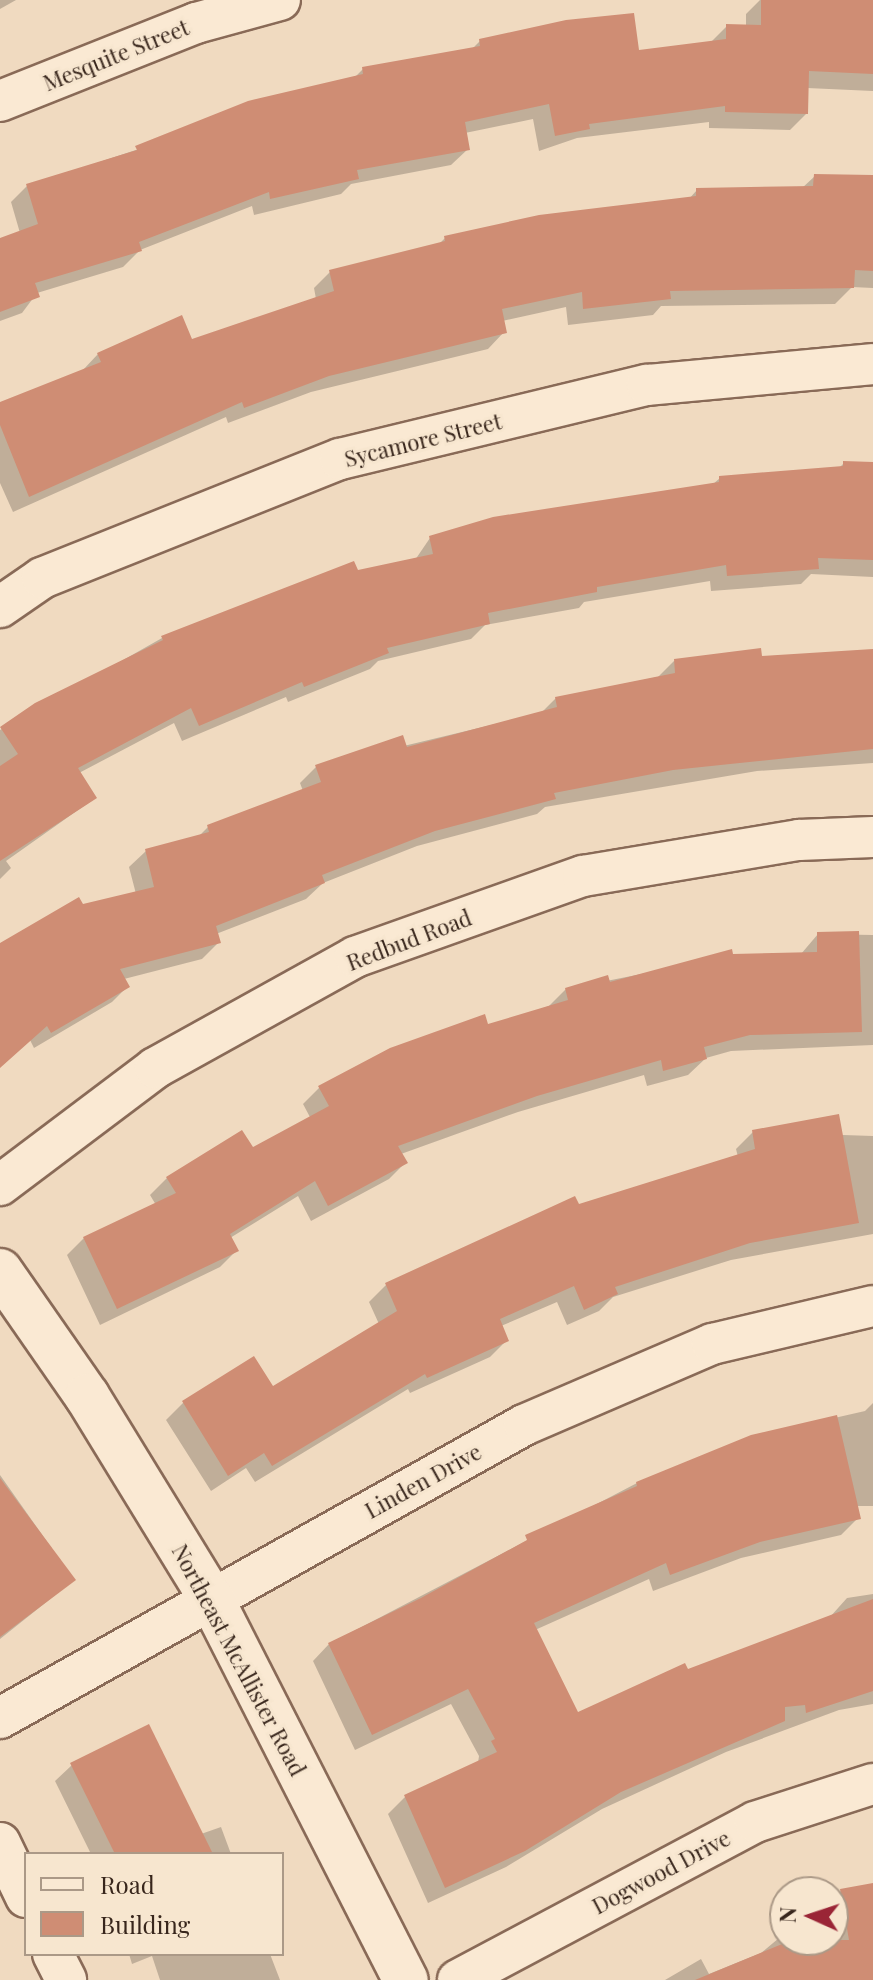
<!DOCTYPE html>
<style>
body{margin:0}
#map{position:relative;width:873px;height:1980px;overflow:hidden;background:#f0dac0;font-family:"Playfair Display",serif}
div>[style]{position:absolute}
.shadow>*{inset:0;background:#0003}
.building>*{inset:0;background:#cf8d74}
.roads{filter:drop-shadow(2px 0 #896a57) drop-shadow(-2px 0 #896a57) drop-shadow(0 2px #896a57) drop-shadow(0 -2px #896a57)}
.street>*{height:40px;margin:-20px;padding:0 20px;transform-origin:20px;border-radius:20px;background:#fae9d3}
.secondary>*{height:44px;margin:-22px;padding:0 22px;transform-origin:22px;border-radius:22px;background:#fae9d3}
span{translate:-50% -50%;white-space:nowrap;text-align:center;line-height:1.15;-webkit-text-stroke:6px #f7e6cf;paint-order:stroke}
.street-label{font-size:22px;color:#38261c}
.legend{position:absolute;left:24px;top:1852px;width:260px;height:104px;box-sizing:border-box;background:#f7e6cf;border:2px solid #ab9987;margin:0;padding:10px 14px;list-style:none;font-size:24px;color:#38261c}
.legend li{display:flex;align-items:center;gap:16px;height:40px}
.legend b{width:40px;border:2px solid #ab9987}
.north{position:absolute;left:769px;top:1876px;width:80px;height:80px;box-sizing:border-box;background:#f7e6cf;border:2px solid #ab9987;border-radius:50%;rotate:273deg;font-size:22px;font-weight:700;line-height:32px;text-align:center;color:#38261c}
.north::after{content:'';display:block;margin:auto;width:28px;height:36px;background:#9a2536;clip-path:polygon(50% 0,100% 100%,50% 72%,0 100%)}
</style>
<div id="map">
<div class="shadow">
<div style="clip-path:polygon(0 0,16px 0,0 9px)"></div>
<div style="clip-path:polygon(760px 0,873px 0,873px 91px,807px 88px,807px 113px,790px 130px,709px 128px,709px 122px,577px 138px,539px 151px,533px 119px,465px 133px,468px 149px,451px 165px,351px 184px,341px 194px,254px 215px,252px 206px,140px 250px,123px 267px,37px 293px,22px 313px,0 321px,0 241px,20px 233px,11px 202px,27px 186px,354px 78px,363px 69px,472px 49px,480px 41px,637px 52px,710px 43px,727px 26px,746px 26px,746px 14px)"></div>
<div style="clip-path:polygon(815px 176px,873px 178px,873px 288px,852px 287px,835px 304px,661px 306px,653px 315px,568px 325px,566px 307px,502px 321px,504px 332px,488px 349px,311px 392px,228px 423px,226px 417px,13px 512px,0 483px,0 404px,82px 371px,98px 354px,191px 341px,316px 299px,314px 288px,330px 272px,438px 245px,445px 238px,688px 200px,697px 190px,801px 189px)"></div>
<div style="clip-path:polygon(844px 463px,873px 465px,873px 577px,811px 574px,801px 584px,711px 591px,710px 581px,584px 602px,579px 608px,485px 625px,471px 639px,378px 661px,370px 669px,288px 702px,286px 697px,182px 741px,174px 723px,79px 773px,95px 798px,6px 861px,11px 868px,0 879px,0 730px,162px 638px,356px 573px,415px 560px,430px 538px,712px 485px,720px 478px,838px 469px)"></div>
<div style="clip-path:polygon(873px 651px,873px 763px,757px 771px,545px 807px,537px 814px,417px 846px,323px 883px,306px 899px,216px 934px,218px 943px,202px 959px,124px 979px,128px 986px,112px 1002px,34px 1048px,30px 1040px,0 1067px,0 945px,82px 907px,136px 894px,129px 867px,146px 851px,198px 837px,208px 827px,303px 791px,300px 783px,316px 767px,541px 713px,556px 698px,658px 677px,674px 661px)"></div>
<div style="clip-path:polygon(818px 934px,873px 935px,873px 1045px,731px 1051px,706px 1058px,688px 1075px,647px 1086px,644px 1075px,518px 1112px,401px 1154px,405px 1163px,389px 1179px,311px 1221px,298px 1196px,230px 1238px,237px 1250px,220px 1267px,100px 1325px,67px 1255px,84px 1238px,156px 1205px,150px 1195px,167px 1178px,252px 1150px,311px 1119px,303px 1104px,319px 1088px,549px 1006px,566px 989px,732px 956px,801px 954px)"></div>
<div style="clip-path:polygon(753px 1132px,873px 1136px,873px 1234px,731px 1260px,613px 1297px,599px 1311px,567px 1325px,557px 1302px,501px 1326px,507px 1340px,490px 1357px,410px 1393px,408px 1389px,255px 1482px,246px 1468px,211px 1491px,166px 1420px,183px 1403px,253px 1359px,272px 1389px,379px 1324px,369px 1302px,386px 1285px,578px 1207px,738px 1157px,736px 1149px)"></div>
<div style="clip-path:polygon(873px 1403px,873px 1506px,856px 1506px,858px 1518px,841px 1535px,741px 1558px,653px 1591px,649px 1579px,535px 1630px,577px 1715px,830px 1617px,847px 1598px,873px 1594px,873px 1704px,839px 1710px,726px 1752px,602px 1809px,506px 1867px,428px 1903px,388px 1814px,405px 1797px,478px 1763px,479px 1756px,451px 1704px,355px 1750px,313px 1661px,329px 1644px,637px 1483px,751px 1437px,865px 1411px)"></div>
<div style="clip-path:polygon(0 1475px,74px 1580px,0 1639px)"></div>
<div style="clip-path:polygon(72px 1765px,201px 1834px,221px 1827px,231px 1854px,91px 1854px,55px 1781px)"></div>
<div style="clip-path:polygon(873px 1885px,873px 1980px,665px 1980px,701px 1959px,709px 1974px,761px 1953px,785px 1933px,785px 1940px,833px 1940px,833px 1899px,841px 1891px)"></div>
<div style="clip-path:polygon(129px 1954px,270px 1954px,280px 1980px,160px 1980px,152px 1956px,132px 1964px)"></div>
</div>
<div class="building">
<div style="clip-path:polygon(761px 0,873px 0,873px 74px,809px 71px,808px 114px,725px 112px,725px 106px,589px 124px,590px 129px,555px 136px,549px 104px,465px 122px,470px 150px,357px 170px,359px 179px,270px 199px,269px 192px,139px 242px,142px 251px,35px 283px,40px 297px,0 312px,0 238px,38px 224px,26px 184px,137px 150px,135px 146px,248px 101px,363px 74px,362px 67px,480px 46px,479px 39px,566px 20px,634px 13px,639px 50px,726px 39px,726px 24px,761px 25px)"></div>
<div style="clip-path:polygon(814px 174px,873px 175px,873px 271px,855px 270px,854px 288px,670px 291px,671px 299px,583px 309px,582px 292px,502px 309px,507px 333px,329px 376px,244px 408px,242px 402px,29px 497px,0 425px,0 402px,101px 362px,97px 353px,182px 315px,192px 339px,334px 291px,329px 270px,445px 241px,444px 236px,539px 215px,696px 196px,696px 188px,813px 186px)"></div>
<div style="clip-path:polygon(843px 461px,873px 462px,873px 560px,818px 558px,819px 569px,727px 576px,726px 565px,597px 587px,597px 592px,488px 613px,490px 624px,387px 648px,389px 653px,304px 687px,302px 682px,199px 726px,191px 708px,78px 768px,97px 798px,0 861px,0 766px,18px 754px,0 727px,35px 703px,163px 640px,161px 636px,354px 561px,358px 570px,433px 554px,429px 536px,493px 517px,719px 482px,719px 476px,843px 466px)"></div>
<div style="clip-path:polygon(761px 648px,762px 656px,873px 649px,873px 749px,673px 770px,554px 793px,556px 799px,435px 831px,322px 875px,325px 883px,216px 926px,221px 943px,120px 969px,130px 987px,51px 1033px,47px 1026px,0 1068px,0 943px,79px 897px,83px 904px,154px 887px,145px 849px,209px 832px,207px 825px,321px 782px,315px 765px,403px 735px,407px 747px,557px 707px,555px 697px,675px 673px,674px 659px)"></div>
<div style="clip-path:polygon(859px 931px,862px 1032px,750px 1035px,704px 1047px,707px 1059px,663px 1071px,661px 1060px,537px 1096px,398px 1146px,408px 1163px,328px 1206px,315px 1181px,230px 1234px,239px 1251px,117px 1309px,83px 1237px,176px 1193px,166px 1177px,242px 1130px,253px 1147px,329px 1106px,318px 1086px,390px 1048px,485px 1014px,488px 1024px,568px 1000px,565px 988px,608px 975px,610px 982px,732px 949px,733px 954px,817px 952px,817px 932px)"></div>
<div style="clip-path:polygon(839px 1114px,859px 1223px,750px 1243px,615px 1287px,618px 1294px,584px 1310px,574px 1286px,500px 1319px,509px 1341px,427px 1378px,425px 1374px,272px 1466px,264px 1453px,228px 1476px,182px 1401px,254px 1356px,273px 1386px,397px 1311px,385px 1283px,575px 1196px,579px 1204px,755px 1149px,752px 1130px)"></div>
<div style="clip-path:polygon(837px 1415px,861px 1519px,760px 1542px,670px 1575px,666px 1563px,534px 1623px,578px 1712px,685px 1663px,688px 1669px,873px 1599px,873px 1691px,806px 1713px,805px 1705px,785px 1707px,785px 1721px,621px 1792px,525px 1851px,445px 1888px,404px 1795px,497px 1752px,491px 1741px,495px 1739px,468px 1689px,372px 1735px,328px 1643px,421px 1598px,527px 1540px,525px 1535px,637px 1486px,636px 1482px,751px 1435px)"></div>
<div style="clip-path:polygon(0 1478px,76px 1580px,0 1637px)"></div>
<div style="clip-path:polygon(149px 1724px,213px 1854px,115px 1854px,70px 1763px)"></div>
<div style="clip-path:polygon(873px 1883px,873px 1980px,695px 1980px,792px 1940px,849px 1940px,840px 1889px)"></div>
</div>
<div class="roads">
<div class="street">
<div style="left:0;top:101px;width:211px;rotate:-21.7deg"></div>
<div style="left:196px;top:23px;width:87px;rotate:-15.3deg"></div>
<div style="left:0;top:607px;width:51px;rotate:-34.6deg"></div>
<div style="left:42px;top:578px;width:321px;rotate:-21.8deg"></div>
<div style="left:340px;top:459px;width:316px;rotate:-13.6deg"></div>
<div style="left:647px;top:385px;width:227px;rotate:-5.3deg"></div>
<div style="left:0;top:1185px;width:194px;rotate:-37deg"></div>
<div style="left:155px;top:1068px;width:229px;rotate:-29deg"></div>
<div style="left:355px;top:957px;width:242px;rotate:-19.6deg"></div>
<div style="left:583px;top:876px;width:219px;rotate:-9.5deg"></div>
<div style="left:799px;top:840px;width:74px;rotate:-2.3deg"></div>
<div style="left:0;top:1718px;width:600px;rotate:-29.21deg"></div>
<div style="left:524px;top:1425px;width:205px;rotate:-23.3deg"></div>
<div style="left:712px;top:1344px;width:165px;rotate:-13.3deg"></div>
<div style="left:0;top:1843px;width:60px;rotate:64.3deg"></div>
<div style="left:53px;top:1954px;width:29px;rotate:63deg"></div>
<div style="left:458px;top:1980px;width:336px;rotate:-28deg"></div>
<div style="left:755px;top:1822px;width:124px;rotate:-17.9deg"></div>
</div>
<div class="secondary">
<div style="left:0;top:1271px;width:152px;rotate:55.2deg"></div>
<div style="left:87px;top:1396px;width:237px;rotate:58.5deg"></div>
<div style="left:211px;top:1598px;width:429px;rotate:63deg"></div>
</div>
</div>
<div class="street-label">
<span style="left:116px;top:55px;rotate:-22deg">Mesquite Street</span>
<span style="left:423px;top:440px;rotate:-14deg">Sycamore Street</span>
<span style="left:409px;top:940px;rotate:-21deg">Redbud Road</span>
<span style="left:423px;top:1481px;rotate:-29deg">Linden Drive</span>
<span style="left:239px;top:1660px;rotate:62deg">Northeast McAllister Road</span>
<span style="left:661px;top:1872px;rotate:-28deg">Dogwood Drive</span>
</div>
<ul class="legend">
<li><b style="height:10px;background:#fae9d3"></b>Road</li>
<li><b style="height:22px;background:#cf8d74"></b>Building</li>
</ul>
<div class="north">N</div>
</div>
